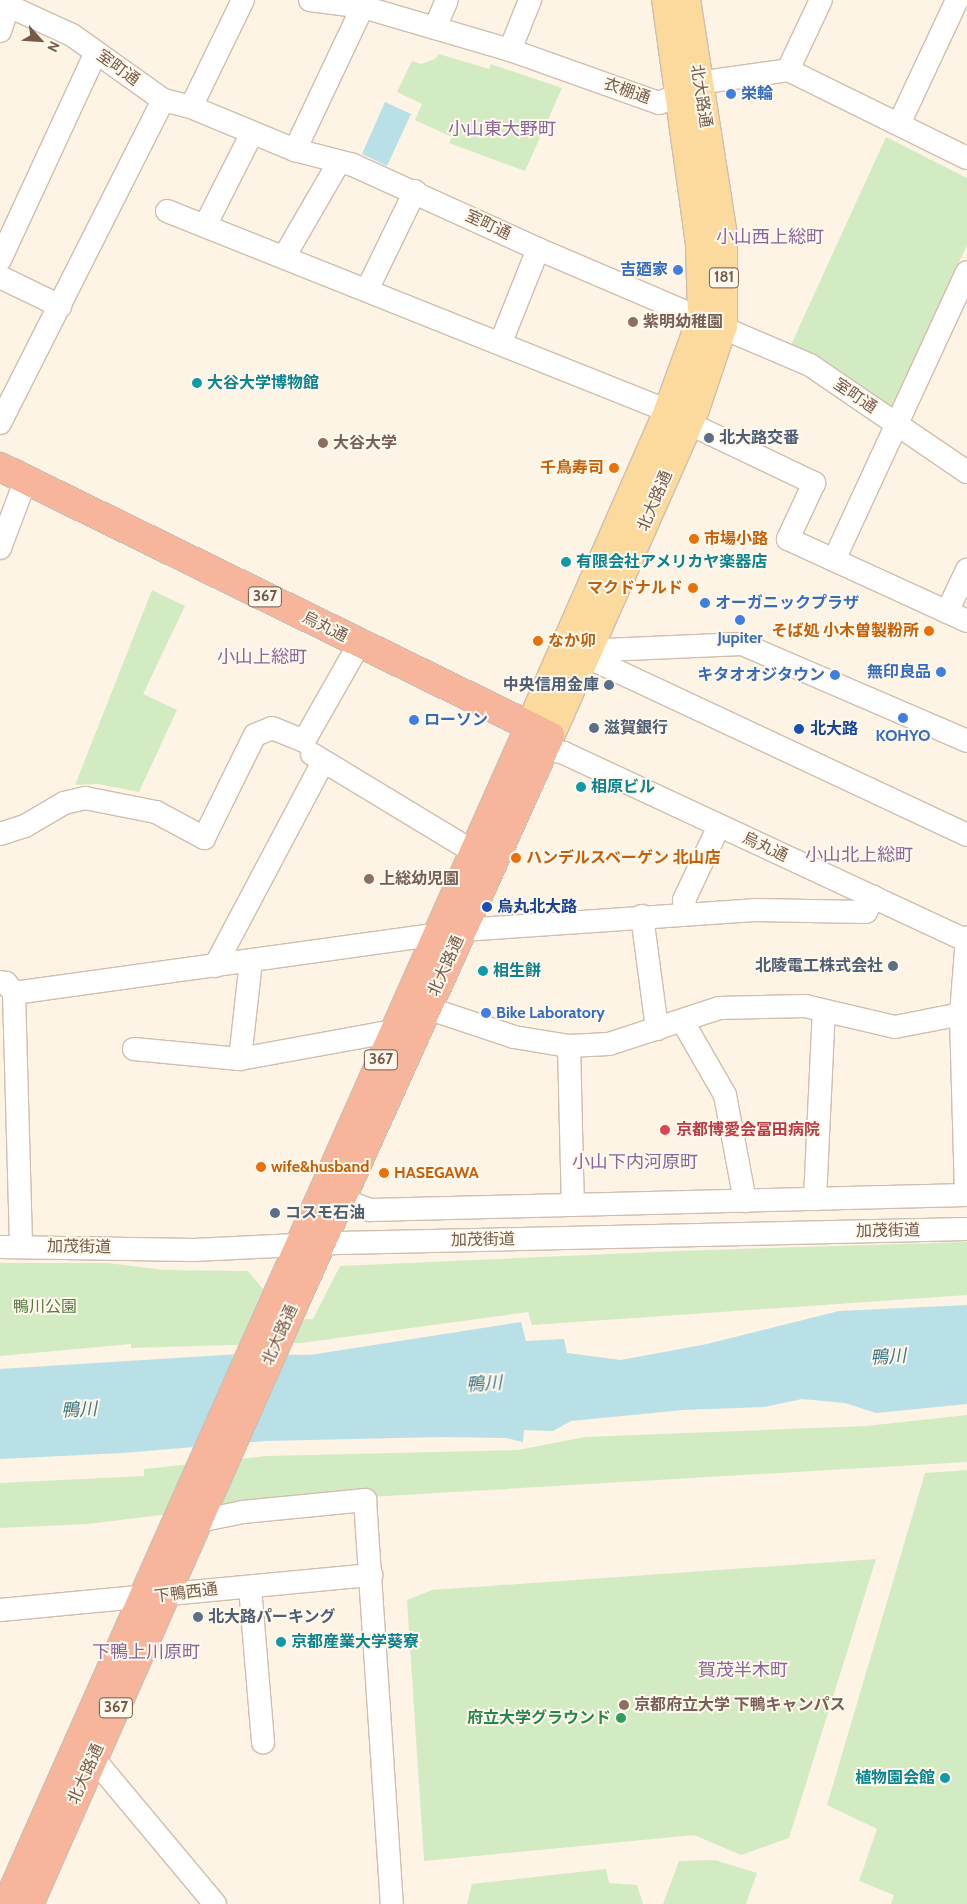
<!DOCTYPE html>
<meta charset="utf-8">
<style>
body{margin:0}
#map{position:relative;width:967px;height:1904px;overflow:hidden;background:#fdf4e5;font-family:Cabin,"Noto Sans JP",sans-serif}
div>[style]{position:absolute}
.green>*{inset:0;background:#d3ebc3}
.water>*{inset:0;background:#b9dfe7}
.roads{filter:drop-shadow(1px 0 #d0beae) drop-shadow(-1px 0 #d0beae) drop-shadow(0 1px #d0beae) drop-shadow(0 -1px #d0beae)}
.minor>*{height:22px;margin:-11px;padding:0 11px;transform-origin:11px;border-radius:11px;background:#fff}
.major>*{height:28px;margin:-14px;padding:0 14px;transform-origin:14px;border-radius:14px;background:#fcda9d}
.highway>*{height:28px;margin:-14px;padding:0 14px;transform-origin:14px;border-radius:14px;background:#f7b59c}
.dots>*{width:14px;height:14px;translate:-50% -50%;box-sizing:border-box;border:2px solid #fff8ec;border-radius:50%}
span{translate:-50% -50%;white-space:nowrap;text-align:center;line-height:1.15;-webkit-text-stroke:4px #fff8ec;paint-order:stroke}
.shield-label span{padding:1px 4px;background:#fff8ec;border:1px solid;border-radius:4px;-webkit-text-stroke-width:0}
.shield-label{font-size:15px;color:#765a4a;font-weight:700}
.street-label{font-size:16px;color:#765a4a}
.shop-label{font-size:16px;color:#366cbe;font-weight:700}
.left{translate:0 -50%;text-align:left}
.right{translate:-100% -50%;text-align:right}
.education-label{font-size:16px;color:#785e54;font-weight:700}
.culture-label{font-size:16px;color:#0d838f;font-weight:700}
.service-label{font-size:16px;color:#4e5e75;font-weight:700}
.food-label{font-size:16px;color:#c56008;font-weight:700}
.transit-label{font-size:16px;color:#164399;font-weight:700}
.health-label{font-size:16px;color:#be3a42;font-weight:700}
.park-label{font-size:16px;color:#527c42}
.leisure-label{font-size:16px;color:#27864d;font-weight:700}
.neighbourhood-label{font-size:18px;color:#89659a}
.water-label{font-size:18px;color:#407783;font-style:italic}
.north{position:absolute;left:15px;top:15px;width:50px;height:50px;-webkit-text-stroke:4px #fff8ec;paint-order:stroke;rotate:116deg;font-size:14px;font-weight:700;line-height:20px;text-align:center;color:#765a4a}
.north::after{content:'';display:block;margin:auto;width:18px;height:22px;background:#765a4a;clip-path:polygon(50% 0,100% 100%,50% 72%,0 100%)}
</style>
<div id="map">
<div class="green">
<div style="clip-path:polygon(439px 54px,489px 69px,491px 64px,562px 88px,525px 171px,449px 143px,452px 137px,415px 120px,422px 104px,397px 92px,412px 61px,421px 64px,435px 59px)"></div>
<div style="clip-path:polygon(886px 137px,967px 178px,967px 245px,892px 407px,790px 347px)"></div>
<div style="clip-path:polygon(152px 590px,185px 606px,143px 694px,177px 710px,139px 792px,98px 784px,75px 785px)"></div>
<div style="clip-path:polygon(967px 1242px,967px 1295px,532px 1325px,528px 1312px,301px 1343px,131px 1348px,131px 1344px,0 1356px,0 1263px,108px 1263px,163px 1270px,248px 1271px,263px 1289px,249px 1321px,313px 1319px,340px 1266px,677px 1251px)"></div>
<div style="clip-path:polygon(967px 1415px,967px 1462px,249px 1504px,88px 1524px,0 1528px,0 1483px,144px 1476px,144px 1469px,267px 1456px,518px 1450px,585px 1437px,866px 1426px)"></div>
<div style="clip-path:polygon(967px 1470px,967px 1904px,891px 1904px,894px 1895px,859px 1881px,877px 1829px,827px 1805px,925px 1473px)"></div>
<div style="clip-path:polygon(876px 1559px,789px 1838px,741px 1855px,694px 1835px,424px 1861px,407px 1600px,432px 1590px)"></div>
<div style="clip-path:polygon(715px 1860px,757px 1873px,746px 1904px,663px 1904px,679px 1861px)"></div>
<div style="clip-path:polygon(606px 1869px,609px 1883px,637px 1885px,643px 1904px,467px 1904px,472px 1884px)"></div>
</div>
<div class="water">
<div style="clip-path:polygon(385px 102px,411px 114px,387px 166px,362px 154px)"></div>
<div style="clip-path:polygon(967px 1305px,967px 1404px,876px 1413px,845px 1403px,802px 1399px,764px 1407px,683px 1410px,571px 1421px,553px 1431px,524px 1430px,523px 1442px,506px 1438px,440px 1437px,266px 1441px,123px 1453px,0 1459px,0 1369px,240px 1354px,310px 1355px,521px 1322px,526px 1341px,564px 1339px,567px 1353px,621px 1360px,707px 1344px,839px 1311px)"></div>
</div>
<div class="roads">
<div class="minor">
<div style="left:310px;top:0;width:53px;rotate:7.5deg"></div>
<div style="left:363px;top:7px;width:153px;rotate:16.3deg"></div>
<div style="left:510px;top:50px;width:158px;rotate:19.6deg"></div>
<div style="left:659px;top:103px;width:57px;rotate:-22.5deg"></div>
<div style="left:712px;top:81px;width:77px;rotate:-8.2deg"></div>
<div style="left:788px;top:70px;width:199px;rotate:26.2deg"></div>
<div style="left:0;top:2px;width:79px;rotate:24.6deg"></div>
<div style="left:72px;top:35px;width:112px;rotate:35.5deg"></div>
<div style="left:163px;top:100px;width:29px;rotate:14deg"></div>
<div style="left:191px;top:107px;width:113px;rotate:22.5deg"></div>
<div style="left:295px;top:150px;width:60px;rotate:14.5deg"></div>
<div style="left:353px;top:165px;width:203px;rotate:24.4deg"></div>
<div style="left:538px;top:249px;width:296px;rotate:23.1deg"></div>
<div style="left:810px;top:365px;width:190px;rotate:34.3deg"></div>
<div style="left:435px;top:28px;width:30px;rotate:-67deg"></div>
<div style="left:0;top:31px;width:26px;rotate:-72deg"></div>
<div style="left:510px;top:50px;width:54px;rotate:-68.2deg"></div>
<div style="left:788px;top:70px;width:77px;rotate:-64.8deg"></div>
<div style="left:191px;top:107px;width:119px;rotate:-64.1deg"></div>
<div style="left:899px;top:124px;width:137px;rotate:-64.9deg"></div>
<div style="left:295px;top:150px;width:166px;rotate:-64.7deg"></div>
<div style="left:167px;top:211px;width:539px;rotate:21.76deg"></div>
<div style="left:205px;top:226px;width:102px;rotate:-63.2deg"></div>
<div style="left:284px;top:257px;width:110px;rotate:-59.9deg"></div>
<div style="left:0;top:260px;width:229px;rotate:-65.2deg"></div>
<div style="left:0;top:277px;width:67px;rotate:25.8deg"></div>
<div style="left:367px;top:290px;width:110px;rotate:-64.1deg"></div>
<div style="left:501px;top:342px;width:100px;rotate:-68.3deg"></div>
<div style="left:0;top:423px;width:362px;rotate:-63.2deg"></div>
<div style="left:688px;top:423px;width:140px;rotate:25.5deg"></div>
<div style="left:814px;top:483px;width:62px;rotate:114.9deg"></div>
<div style="left:788px;top:539px;width:197px;rotate:24.6deg"></div>
<div style="left:0;top:548px;width:74px;rotate:-69.4deg"></div>
<div style="left:834px;top:560px;width:317px;rotate:-65.2deg"></div>
<div style="left:947px;top:612px;width:47px;rotate:-64.5deg"></div>
<div style="left:604px;top:650px;width:138px;rotate:-2.5deg"></div>
<div style="left:742px;top:644px;width:245px;rotate:23.3deg"></div>
<div style="left:585px;top:656px;width:422px;rotate:25.1deg"></div>
<div style="left:544px;top:749px;width:20px;rotate:11deg"></div>
<div style="left:564px;top:753px;width:445px;rotate:25deg"></div>
<div style="left:312px;top:754px;width:189px;rotate:31.2deg"></div>
<div style="left:0;top:834px;width:26px;rotate:-18deg"></div>
<div style="left:25px;top:826px;width:45px;rotate:-30.5deg"></div>
<div style="left:64px;top:803px;width:22px;rotate:-13deg"></div>
<div style="left:85px;top:798px;width:72px;rotate:11.2deg"></div>
<div style="left:156px;top:812px;width:55px;rotate:28.4deg"></div>
<div style="left:204px;top:838px;width:115px;rotate:-63.7deg"></div>
<div style="left:255px;top:735px;width:18px;rotate:-22deg"></div>
<div style="left:272px;top:728px;width:35px;rotate:22deg"></div>
<div style="left:304px;top:741px;width:112px;rotate:-60.4deg"></div>
<div style="left:686px;top:913px;width:13px;rotate:-99deg"></div>
<div style="left:684px;top:900px;width:82px;rotate:-64.7deg"></div>
<div style="left:642px;top:916px;width:114px;rotate:82.4deg"></div>
<div style="left:463px;top:930px;width:292px;rotate:-3.9deg"></div>
<div style="left:754px;top:910px;width:112px;rotate:1deg"></div>
<div style="left:866px;top:912px;width:17px;rotate:-65deg"></div>
<div style="left:215px;top:966px;width:231px;rotate:-62.1deg"></div>
<div style="left:0;top:982px;width:6px;rotate:9deg"></div>
<div style="left:6px;top:983px;width:13px;rotate:51deg"></div>
<div style="left:14px;top:993px;width:253px;rotate:88.4deg"></div>
<div style="left:14px;top:993px;width:427px;rotate:-7.9deg"></div>
<div style="left:427px;top:1008px;width:92px;rotate:18.4deg"></div>
<div style="left:514px;top:1037px;width:56px;rotate:9.3deg"></div>
<div style="left:569px;top:1046px;width:40px;rotate:-2.9deg"></div>
<div style="left:609px;top:1044px;width:116px;rotate:-18.1deg"></div>
<div style="left:719px;top:1008px;width:86px;rotate:-1.3deg"></div>
<div style="left:805px;top:1006px;width:92px;rotate:13.1deg"></div>
<div style="left:895px;top:1027px;width:67px;rotate:-11.1deg"></div>
<div style="left:961px;top:1014px;width:77px;rotate:-85.5deg"></div>
<div style="left:683px;top:1022px;width:84px;rotate:60.1deg"></div>
<div style="left:725px;top:1095px;width:108px;rotate:79.3deg"></div>
<div style="left:569px;top:1046px;width:159px;rotate:88.6deg"></div>
<div style="left:134px;top:1049px;width:106px;rotate:5.4deg"></div>
<div style="left:240px;top:1059px;width:157px;rotate:-10.3deg"></div>
<div style="left:240px;top:1059px;width:99px;rotate:-83.6deg"></div>
<div style="left:966px;top:1195px;width:181px;rotate:-91.6deg"></div>
<div style="left:961px;top:1014px;width:6px;rotate:9deg"></div>
<div style="left:341px;top:1199px;width:31px;rotate:21deg"></div>
<div style="left:370px;top:1210px;width:597px;rotate:-1.44deg"></div>
<div style="left:815px;top:1199px;width:188px;rotate:-87.3deg"></div>
<div style="left:0;top:1247px;width:194px;rotate:0.9deg"></div>
<div style="left:194px;top:1250px;width:144px;rotate:-2.8deg"></div>
<div style="left:338px;top:1243px;width:629px;rotate:-1.28deg"></div>
<div style="left:199px;top:1521px;width:45px;rotate:-11.6deg"></div>
<div style="left:243px;top:1512px;width:123px;rotate:-5.6deg"></div>
<div style="left:365px;top:1500px;width:405px;rotate:86.2deg"></div>
<div style="left:250px;top:1587px;width:156px;rotate:85.2deg"></div>
<div style="left:0;top:1610px;width:373px;rotate:-5.4deg"></div>
<div style="left:93px;top:1758px;width:190px;rotate:50.1deg"></div>
</div>
<div class="major">
<div style="left:530px;top:726px;width:344px;rotate:-66.3deg"></div>
<div style="left:668px;top:411px;width:100px;rotate:-70.1deg"></div>
<div style="left:702px;top:317px;width:73px;rotate:-91.6deg"></div>
<div style="left:700px;top:244px;width:246px;rotate:-97.9deg"></div>
<div style="left:550px;top:736px;width:358px;rotate:-66.1deg"></div>
<div style="left:695px;top:409px;width:88px;rotate:-71.4deg"></div>
<div style="left:723px;top:326px;width:90px;rotate:-90deg"></div>
<div style="left:723px;top:236px;width:239px;rotate:-98.9deg"></div>
</div>
<div class="highway">
<div style="left:0;top:467px;width:612px;rotate:26.06deg"></div>
<div style="left:550px;top:736px;width:618px;rotate:114.28deg"></div>
<div style="left:296px;top:1299px;width:661px;rotate:113.81deg"></div>
<div style="left:7px;top:1904px;width:1289px;rotate:-66.06deg"></div>
</div>
</div>
<div class="dots">
<div style="left:731px;top:94px;background:#3f7fe0"></div>
<div style="left:678px;top:270px;background:#3f7fe0"></div>
<div style="left:633px;top:322px;background:#8d6e63"></div>
<div style="left:197px;top:383px;background:#0f9aa8"></div>
<div style="left:709px;top:438px;background:#5c6f8a"></div>
<div style="left:323px;top:443px;background:#8d6e63"></div>
<div style="left:614px;top:468px;background:#e8710a"></div>
<div style="left:694px;top:539px;background:#e8710a"></div>
<div style="left:566px;top:562px;background:#0f9aa8"></div>
<div style="left:693px;top:588px;background:#e8710a"></div>
<div style="left:705px;top:603px;background:#3f7fe0"></div>
<div style="left:740px;top:620px;background:#3f7fe0"></div>
<div style="left:929px;top:631px;background:#e8710a"></div>
<div style="left:538px;top:641px;background:#e8710a"></div>
<div style="left:941px;top:672px;background:#3f7fe0"></div>
<div style="left:835px;top:675px;background:#3f7fe0"></div>
<div style="left:609px;top:685px;background:#5c6f8a"></div>
<div style="left:903px;top:718px;background:#3f7fe0"></div>
<div style="left:414px;top:720px;background:#3f7fe0"></div>
<div style="left:594px;top:728px;background:#5c6f8a"></div>
<div style="left:799px;top:729px;background:#1a4fb4"></div>
<div style="left:581px;top:787px;background:#0f9aa8"></div>
<div style="left:516px;top:858px;background:#e8710a"></div>
<div style="left:369px;top:879px;background:#8d6e63"></div>
<div style="left:487px;top:907px;background:#1a4fb4"></div>
<div style="left:893px;top:966px;background:#5c6f8a"></div>
<div style="left:483px;top:971px;background:#0f9aa8"></div>
<div style="left:486px;top:1013px;background:#3f7fe0"></div>
<div style="left:665px;top:1130px;background:#e0444e"></div>
<div style="left:261px;top:1167px;background:#e8710a"></div>
<div style="left:384px;top:1173px;background:#e8710a"></div>
<div style="left:275px;top:1213px;background:#5c6f8a"></div>
<div style="left:198px;top:1617px;background:#5c6f8a"></div>
<div style="left:281px;top:1642px;background:#0f9aa8"></div>
<div style="left:624px;top:1705px;background:#8d6e63"></div>
<div style="left:621px;top:1718px;background:#2e9e5b"></div>
<div style="left:945px;top:1778px;background:#0f9aa8"></div>
</div>
<div class="shield-label">
<span style="left:724px;top:278px">181</span>
<span style="left:265px;top:597px">367</span>
<span style="left:381px;top:1060px">367</span>
<span style="left:116px;top:1708px">367</span>
</div>
<div class="street-label">
<span style="left:118px;top:68px;rotate:36deg">室町通</span>
<span style="left:627px;top:91px;rotate:19deg">衣棚通</span>
<span style="left:701px;top:96px;rotate:81deg">北大路通</span>
<span style="left:488px;top:225px;rotate:25deg">室町通</span>
<span style="left:855px;top:396px;rotate:34deg">室町通</span>
<span style="left:655px;top:501px;rotate:-67deg">北大路通</span>
<span style="left:325px;top:627px;rotate:26deg">烏丸通</span>
<span style="left:765px;top:847px;rotate:25deg">烏丸通</span>
<span style="left:446px;top:966px;rotate:-66deg">北大路通</span>
<span style="left:888px;top:1231px;rotate:-1deg">加茂街道</span>
<span style="left:483px;top:1240px;rotate:-1deg">加茂街道</span>
<span style="left:79px;top:1247px;rotate:1deg">加茂街道</span>
<span style="left:280px;top:1335px;rotate:-66deg">北大路通</span>
<span style="left:186px;top:1593px;rotate:-7deg">下鴨西通</span>
<span style="left:86px;top:1774px;rotate:-66deg">北大路通</span>
</div>
<div class="shop-label">
<span class="left" style="left:741px;top:94px">栄輪</span>
<span class="right" style="left:668px;top:270px">吉廼家</span>
<span class="left" style="left:715px;top:603px">オーガニックプラザ</span>
<span style="left:740px;top:638px">Jupiter</span>
<span class="right" style="left:931px;top:672px">無印良品</span>
<span class="right" style="left:825px;top:675px">キタオオジタウン</span>
<span class="left" style="left:424px;top:720px">ローソン</span>
<span style="left:903px;top:736px">KOHYO</span>
<span class="left" style="left:496px;top:1013px">Bike Laboratory</span>
</div>
<div class="education-label">
<span class="left" style="left:643px;top:322px">紫明幼稚園</span>
<span class="left" style="left:333px;top:443px">大谷大学</span>
<span class="left" style="left:379px;top:879px">上総幼児園</span>
<span class="left" style="left:634px;top:1705px">京都府立大学 下鴨キャンパス</span>
</div>
<div class="culture-label">
<span class="left" style="left:207px;top:383px">大谷大学博物館</span>
<span class="left" style="left:576px;top:562px">有限会社アメリカヤ楽器店</span>
<span class="left" style="left:591px;top:787px">相原ビル</span>
<span class="left" style="left:493px;top:971px">相生餅</span>
<span class="left" style="left:291px;top:1642px">京都産業大学葵寮</span>
<span class="right" style="left:935px;top:1778px">植物園会館</span>
</div>
<div class="service-label">
<span class="left" style="left:719px;top:438px">北大路交番</span>
<span class="right" style="left:599px;top:685px">中央信用金庫</span>
<span class="left" style="left:604px;top:728px">滋賀銀行</span>
<span class="right" style="left:883px;top:966px">北陵電工株式会社</span>
<span class="left" style="left:285px;top:1213px">コスモ石油</span>
<span class="left" style="left:208px;top:1617px">北大路パーキング</span>
</div>
<div class="food-label">
<span class="right" style="left:604px;top:468px">千鳥寿司</span>
<span class="left" style="left:704px;top:539px">市場小路</span>
<span class="right" style="left:683px;top:588px">マクドナルド</span>
<span class="right" style="left:919px;top:631px">そば処 小木曽製粉所</span>
<span class="left" style="left:548px;top:641px">なか卯</span>
<span class="left" style="left:526px;top:858px">ハンデルスベーゲン 北山店</span>
<span class="left" style="left:271px;top:1167px">wife&amp;husband</span>
<span class="left" style="left:394px;top:1173px">HASEGAWA</span>
</div>
<div class="transit-label">
<span class="left" style="left:810px;top:729px">北大路</span>
<span class="left" style="left:497px;top:907px">烏丸北大路</span>
</div>
<div class="health-label">
<span class="left" style="left:676px;top:1130px">京都博愛会冨田病院</span>
</div>
<div class="park-label">
<span style="left:45px;top:1307px">鴨川公園</span>
</div>
<div class="leisure-label">
<span class="right" style="left:611px;top:1718px">府立大学グラウンド</span>
</div>
<div class="neighbourhood-label">
<span style="left:502px;top:129px">小山東大野町</span>
<span style="left:770px;top:237px">小山西上総町</span>
<span style="left:262px;top:657px">小山上総町</span>
<span style="left:859px;top:855px">小山北上総町</span>
<span style="left:635px;top:1162px">小山下内河原町</span>
<span style="left:146px;top:1652px">下鴨上川原町</span>
<span style="left:743px;top:1670px">賀茂半木町</span>
</div>
<div class="water-label">
<span style="left:888px;top:1357px;rotate:-4deg">鴨川</span>
<span style="left:484px;top:1384px;rotate:-4deg">鴨川</span>
<span style="left:79px;top:1410px;rotate:-3deg">鴨川</span>
</div>
<div class="north">N</div>
</div>
